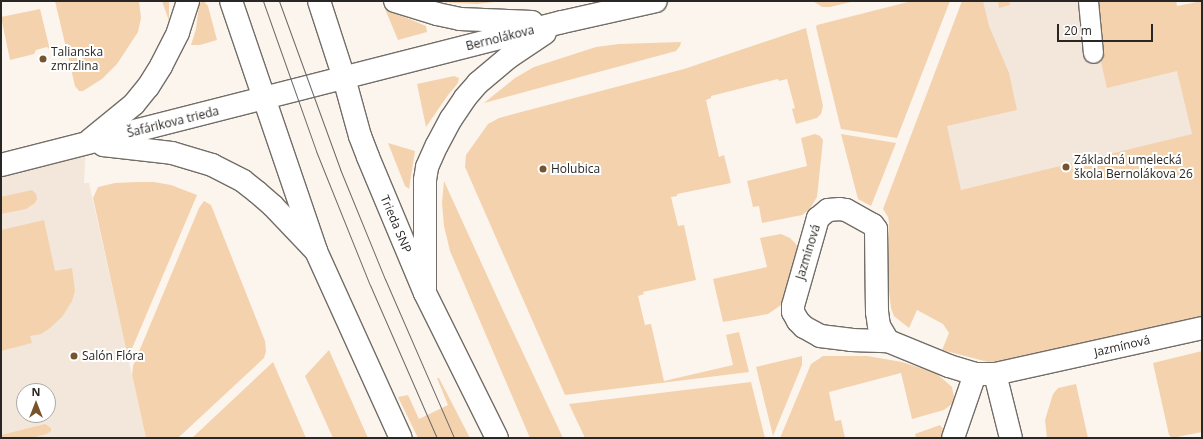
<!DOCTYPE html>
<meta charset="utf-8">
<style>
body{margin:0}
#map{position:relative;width:1203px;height:439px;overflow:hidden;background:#fbf5ee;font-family:"Open Sans",sans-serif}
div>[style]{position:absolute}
.built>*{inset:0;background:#f3e7db}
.green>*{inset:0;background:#f4d2ae}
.roads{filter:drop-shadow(1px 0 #726d67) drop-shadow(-1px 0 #726d67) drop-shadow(0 1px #726d67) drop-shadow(0 -1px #726d67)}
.lane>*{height:19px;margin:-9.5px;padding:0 9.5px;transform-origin:9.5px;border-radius:9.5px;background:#fff}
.street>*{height:22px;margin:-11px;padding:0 11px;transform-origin:11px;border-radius:11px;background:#fff}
.secondary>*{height:22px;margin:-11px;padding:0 11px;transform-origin:11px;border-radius:11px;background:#fff}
.tram>*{height:1px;margin:-0.5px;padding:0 0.5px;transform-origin:0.5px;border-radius:0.5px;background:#6c6965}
.dots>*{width:11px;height:11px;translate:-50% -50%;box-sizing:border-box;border:2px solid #fff;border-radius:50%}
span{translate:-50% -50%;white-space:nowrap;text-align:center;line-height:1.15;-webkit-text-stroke:4px #fff;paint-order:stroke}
.street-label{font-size:12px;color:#292725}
.poi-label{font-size:12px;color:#292725}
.left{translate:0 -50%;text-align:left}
.frame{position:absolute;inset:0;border:2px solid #292725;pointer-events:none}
.north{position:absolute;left:16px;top:383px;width:40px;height:40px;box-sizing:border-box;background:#fff;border:1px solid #a9a9a8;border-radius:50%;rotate:0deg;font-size:11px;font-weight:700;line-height:16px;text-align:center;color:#292725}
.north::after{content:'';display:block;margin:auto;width:14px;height:18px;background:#77542c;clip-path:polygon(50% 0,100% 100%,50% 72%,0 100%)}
.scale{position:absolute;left:1057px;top:24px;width:96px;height:18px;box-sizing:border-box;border:2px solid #292725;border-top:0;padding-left:5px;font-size:12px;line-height:14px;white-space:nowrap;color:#292725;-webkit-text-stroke:3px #fff;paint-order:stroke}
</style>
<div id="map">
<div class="built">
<div style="clip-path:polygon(967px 1px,1176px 1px,1181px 24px,1191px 22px,1202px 304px,930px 204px)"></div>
<div style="clip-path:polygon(evenodd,86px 144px,84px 183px,89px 183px,146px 438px,1px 438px,1px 165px,86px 144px,24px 391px,48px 391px,48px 415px,24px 415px,24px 391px)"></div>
</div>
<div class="green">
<div style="clip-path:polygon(55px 1px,139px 1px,141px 18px,138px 32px,117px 64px,102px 79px,83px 91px,79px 91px,75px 86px)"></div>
<div style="clip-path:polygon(162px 1px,169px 1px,169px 21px)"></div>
<div style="clip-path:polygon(204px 1px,208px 6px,217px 40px,200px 45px,191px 45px,196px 29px,199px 5px,201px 2px)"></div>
<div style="clip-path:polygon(502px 1px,477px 4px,440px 2px,443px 1px)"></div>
<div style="clip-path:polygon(813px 1px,855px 1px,830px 7px,822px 7px)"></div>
<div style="clip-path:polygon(912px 1px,950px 1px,897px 138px,841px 129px,816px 27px,817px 25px)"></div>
<div style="clip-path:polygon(962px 1px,983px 1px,989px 26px,1009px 73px,1017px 110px,947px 126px,961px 190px,1192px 134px,1177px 71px,1107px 88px,1101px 62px,1096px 1px,1176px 1px,1177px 6px,1202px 1px,1202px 316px,1069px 348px,1006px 361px,988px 362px,942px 350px,949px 333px,943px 324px,917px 310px,909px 328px,894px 316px,891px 308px,888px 281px,887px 248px,889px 223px,888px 217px,883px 209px)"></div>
<div style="clip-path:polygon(998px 1px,1009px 1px,1010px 5px,999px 8px)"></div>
<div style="clip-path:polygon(40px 9px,50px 50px,47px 47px,36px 50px,34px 54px,10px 60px,1px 17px)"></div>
<div style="clip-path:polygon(385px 9px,426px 26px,427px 32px,398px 40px)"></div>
<div style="clip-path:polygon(806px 28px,823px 106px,821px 114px,817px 118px,796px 124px,792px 109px,795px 108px,787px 79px,779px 81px,778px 79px,711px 96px,711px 98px,706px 100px,719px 157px,724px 155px,731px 183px,677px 194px,677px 196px,671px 197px,678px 226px,684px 225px,696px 280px,643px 292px,644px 294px,638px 296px,645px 325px,651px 324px,664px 381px,733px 365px,726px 335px,739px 332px,749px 372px,565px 395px,465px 167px,466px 155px,488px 124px,499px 118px,684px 69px)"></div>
<div style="clip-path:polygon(681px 42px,680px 46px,676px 51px,484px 103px,515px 78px,534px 67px,596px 47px,619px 44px)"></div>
<div style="clip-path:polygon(454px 76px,459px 78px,458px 83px,448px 95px,426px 127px,417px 84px)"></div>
<div style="clip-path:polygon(815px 134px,820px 136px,823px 140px,817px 197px,809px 210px,802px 215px,762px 223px,759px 206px,753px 207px,747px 181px,807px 166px,801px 138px)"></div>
<div style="clip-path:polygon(841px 134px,896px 143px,871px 206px,858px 199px)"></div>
<div style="clip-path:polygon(388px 143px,415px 151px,409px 189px,405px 186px)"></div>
<div style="clip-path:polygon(444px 181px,501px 306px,563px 438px,530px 438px,450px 251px,444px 226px,442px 203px)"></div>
<div style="clip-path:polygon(138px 182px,154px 182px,171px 185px,197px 195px,128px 358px,93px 198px,98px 187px,115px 183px)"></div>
<div style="clip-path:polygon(32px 190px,36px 194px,37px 199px,35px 203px,26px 209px,1px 214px,1px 197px)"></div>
<div style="clip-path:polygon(204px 201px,211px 205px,265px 341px,266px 351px,264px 358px,178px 438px,146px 438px,132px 375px,133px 366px,199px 208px)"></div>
<div style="clip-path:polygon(44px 220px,55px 271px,72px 268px,75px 291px,72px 301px,62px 317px,50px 328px,41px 334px,30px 336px,32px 343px,1px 351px,1px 230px)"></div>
<div style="clip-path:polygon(781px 234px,790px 238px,796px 244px,800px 253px,784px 303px,768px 314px,723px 322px,713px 279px,767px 267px,760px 238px)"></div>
<div style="clip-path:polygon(329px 350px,368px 438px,333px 438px,305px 376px)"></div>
<div style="clip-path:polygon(1202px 351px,1202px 432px,1172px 438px,1169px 435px,1153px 363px)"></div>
<div style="clip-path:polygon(802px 356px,802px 365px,773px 436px,756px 367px)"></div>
<div style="clip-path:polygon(823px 356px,867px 356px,902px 362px,936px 373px,952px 387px,954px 397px,953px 403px,944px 410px,912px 419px,901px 373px,829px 392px,835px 421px,841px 420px,845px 438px,780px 438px,811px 364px)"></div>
<div style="clip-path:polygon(273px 362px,306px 438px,192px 438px)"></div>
<div style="clip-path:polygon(437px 378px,439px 378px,470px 438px,418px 438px,398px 397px,408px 395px,419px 419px,448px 405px)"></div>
<div style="clip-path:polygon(751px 382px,765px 438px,585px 438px,569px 404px)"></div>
<div style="clip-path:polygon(1076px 384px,1088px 438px,1047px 438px,1045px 420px,1053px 394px,1058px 388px)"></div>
<div style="clip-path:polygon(45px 424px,51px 428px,51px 431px,47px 434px,31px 438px,1px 438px,1px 435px)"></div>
<div style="clip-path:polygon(940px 425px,944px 430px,941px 438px,916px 438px,915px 434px)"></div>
</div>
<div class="roads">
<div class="lane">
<div style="left:1088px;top:1px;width:52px;rotate:84.5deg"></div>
</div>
<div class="street">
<div style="left:395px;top:1px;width:44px;rotate:17.2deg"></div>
<div style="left:437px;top:14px;width:24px;rotate:12deg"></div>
<div style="left:460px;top:19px;width:72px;rotate:2.4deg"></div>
<div style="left:90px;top:140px;width:57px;rotate:-39.3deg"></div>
<div style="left:134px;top:104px;width:22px;rotate:-51deg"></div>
<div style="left:148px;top:87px;width:25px;rotate:-58deg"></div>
<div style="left:161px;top:66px;width:38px;rotate:-63deg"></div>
<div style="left:178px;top:32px;width:33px;rotate:-72deg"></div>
<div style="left:103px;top:145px;width:69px;rotate:6.6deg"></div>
<div style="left:172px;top:153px;width:42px;rotate:16.7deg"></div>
<div style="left:212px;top:165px;width:35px;rotate:27deg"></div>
<div style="left:243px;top:181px;width:18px;rotate:38deg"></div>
<div style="left:257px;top:192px;width:21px;rotate:41deg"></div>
<div style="left:273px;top:206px;width:62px;rotate:46.3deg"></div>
<div style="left:1px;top:165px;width:579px;rotate:-14.3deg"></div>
<div style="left:562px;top:22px;width:96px;rotate:-12.6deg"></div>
<div style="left:425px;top:293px;width:113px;rotate:-90deg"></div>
<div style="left:425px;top:180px;width:13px;rotate:-81deg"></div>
<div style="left:427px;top:167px;width:24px;rotate:-66deg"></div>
<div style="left:437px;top:145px;width:30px;rotate:-62deg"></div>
<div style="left:451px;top:119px;width:25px;rotate:-56deg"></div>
<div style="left:465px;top:98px;width:20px;rotate:-49deg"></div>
<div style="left:478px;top:83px;width:40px;rotate:-40deg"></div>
<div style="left:509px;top:57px;width:43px;rotate:-33.7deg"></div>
<div style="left:888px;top:341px;width:17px;rotate:-121deg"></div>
<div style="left:879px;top:326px;width:14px;rotate:-98deg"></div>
<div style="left:877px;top:312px;width:83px;rotate:-90.7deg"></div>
<div style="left:876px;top:229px;width:5px;rotate:-127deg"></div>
<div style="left:873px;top:225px;width:31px;rotate:-151deg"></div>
<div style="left:846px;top:210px;width:6px;rotate:-171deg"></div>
<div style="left:840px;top:209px;width:12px;rotate:175deg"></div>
<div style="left:828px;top:210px;width:13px;rotate:141deg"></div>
<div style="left:818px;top:218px;width:91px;rotate:105.9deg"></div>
<div style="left:793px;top:306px;width:6px;rotate:90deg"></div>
<div style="left:793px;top:312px;width:10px;rotate:61deg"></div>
<div style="left:798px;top:321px;width:8px;rotate:45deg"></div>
<div style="left:804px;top:327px;width:18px;rotate:29deg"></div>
<div style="left:820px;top:336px;width:31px;rotate:7deg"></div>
<div style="left:851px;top:340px;width:37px;rotate:2deg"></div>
<div style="left:888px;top:341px;width:66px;rotate:22.3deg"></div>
<div style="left:949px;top:366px;width:27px;rotate:17deg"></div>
<div style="left:975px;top:374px;width:20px"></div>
<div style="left:995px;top:374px;width:212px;rotate:-12.5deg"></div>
<div style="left:995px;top:374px;width:66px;rotate:76deg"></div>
<div style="left:953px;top:438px;width:68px;rotate:-71deg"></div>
</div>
<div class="secondary">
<div style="left:231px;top:1px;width:264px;rotate:71.2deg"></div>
<div style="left:316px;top:251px;width:205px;rotate:65.6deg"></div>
<div style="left:319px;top:1px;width:81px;rotate:72deg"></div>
<div style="left:344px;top:78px;width:60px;rotate:74.6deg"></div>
<div style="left:360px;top:136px;width:22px;rotate:69deg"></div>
<div style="left:368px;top:157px;width:147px;rotate:67.3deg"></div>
<div style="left:425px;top:293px;width:162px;rotate:63.6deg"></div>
</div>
</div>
<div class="tram">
<div style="left:263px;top:1px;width:159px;rotate:70.5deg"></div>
<div style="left:316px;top:151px;width:144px;rotate:68.1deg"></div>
<div style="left:370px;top:285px;width:167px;rotate:66.4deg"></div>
<div style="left:279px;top:1px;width:179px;rotate:70deg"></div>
<div style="left:340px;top:169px;width:119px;rotate:67.8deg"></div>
<div style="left:385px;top:279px;width:173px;rotate:66.5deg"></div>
</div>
<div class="dots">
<div style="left:43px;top:59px;background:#77542c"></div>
<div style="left:1066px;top:167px;background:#77542c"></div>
<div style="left:543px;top:169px;background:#77542c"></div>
<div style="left:74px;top:356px;background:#77542c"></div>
</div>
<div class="street-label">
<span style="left:500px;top:38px;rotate:-14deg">Bernolákova</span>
<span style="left:173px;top:122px;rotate:-14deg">Šafárikova trieda</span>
<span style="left:396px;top:224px;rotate:67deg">Trieda SNP</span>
<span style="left:808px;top:252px;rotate:-73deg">Jazmínová</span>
<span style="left:1122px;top:346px;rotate:-13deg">Jazmínová</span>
</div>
<div class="poi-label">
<span class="left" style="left:51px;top:59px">Talianska<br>zmrzlina</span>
<span class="left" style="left:1074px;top:167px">Základná umelecká<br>škola Bernolákova 26</span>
<span class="left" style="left:551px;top:169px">Holubica</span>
<span class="left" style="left:82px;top:356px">Salón Flóra</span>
</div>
<div class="frame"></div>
<div class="north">N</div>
<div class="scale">20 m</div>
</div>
